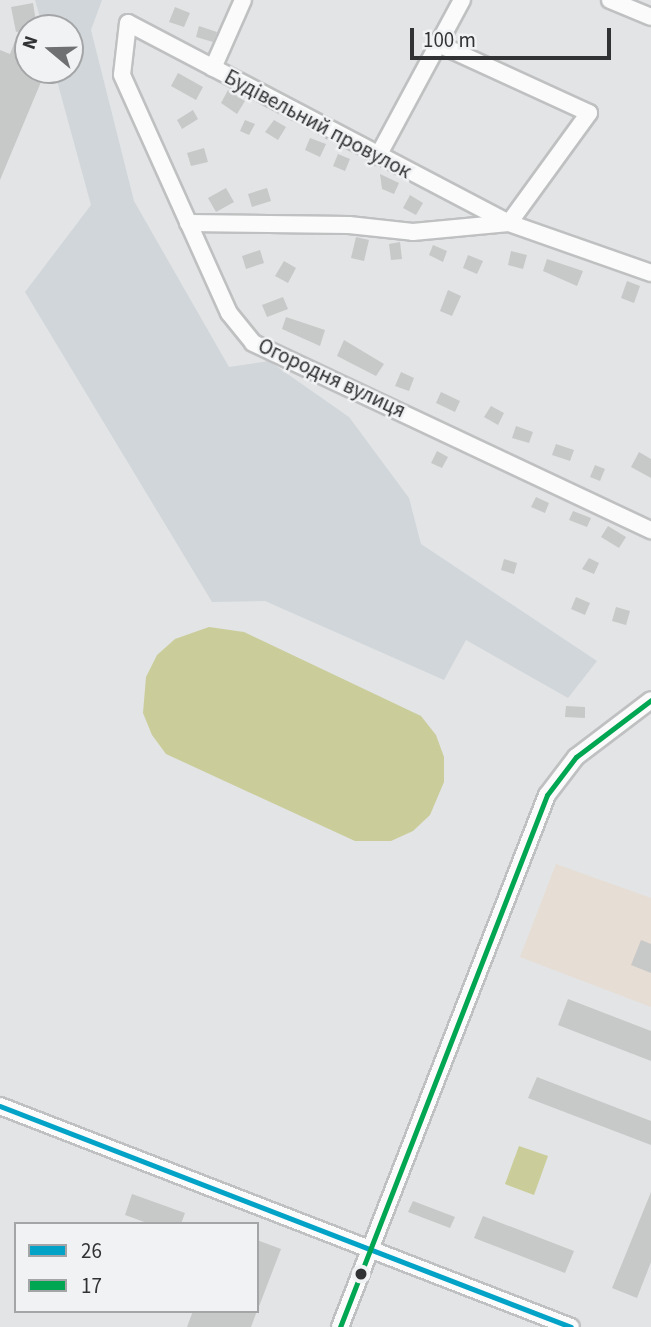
<!DOCTYPE html>
<meta charset="utf-8">
<style>
body{margin:0}
#map{position:relative;width:651px;height:1327px;overflow:hidden;background:#e3e4e5;font-family:"Source Sans 3",sans-serif}
div>[style]{position:absolute}
.built>*{inset:0;background:#d1d6da}
.education>*{inset:0;background:#e6ddd4}
.green>*{inset:0;background:#cacd99}
.building>*{inset:0;background:#c7c8c8}
.roads{filter:drop-shadow(2px 0 #bfc0c1) drop-shadow(-2px 0 #bfc0c1) drop-shadow(0 2px #bfc0c1) drop-shadow(0 -2px #bfc0c1)}
.minor>*{height:16px;margin:-8px;padding:0 8px;transform-origin:8px;border-radius:8px;background:#fbfbfb}
.bus-1>*{height:5px;margin:-2.5px;padding:0 2.5px;transform-origin:2.5px;border-radius:2.5px;background:#02a3c6}
.bus-2>*{height:5px;margin:-2.5px;padding:0 2.5px;transform-origin:2.5px;border-radius:2.5px;background:#00a651}
.dots>*{width:19px;height:19px;translate:-50% -50%;box-sizing:border-box;border:4px solid #f0f2f4;border-radius:50%}
span{translate:-50% -50%;white-space:nowrap;text-align:center;line-height:1.15;-webkit-text-stroke:5px #f0f2f4;paint-order:stroke}
.street-label{font-size:21px;color:#313233}
.legend{position:absolute;left:14px;top:1222px;width:245px;height:91px;box-sizing:border-box;background:#f0f2f4;border:2px solid #a4a5a7;margin:0;padding:9px 12px;list-style:none;font-size:21px;color:#313233}
.legend li{display:flex;align-items:center;gap:14px;height:35px}
.legend b{width:35px;border:2px solid #a4a5a7}
.north{position:absolute;left:14px;top:14px;width:70px;height:70px;box-sizing:border-box;background:#f0f2f4;border:2px solid #a4a5a7;border-radius:50%;rotate:289deg;font-size:19px;font-weight:700;line-height:28px;text-align:center;color:#313233}
.north::after{content:'';display:block;margin:auto;width:24px;height:32px;background:#6f7071;clip-path:polygon(50% 0,100% 100%,50% 72%,0 100%)}
.scale{position:absolute;left:410px;top:28px;width:201px;height:32px;box-sizing:border-box;border:4px solid #313233;border-top:0;padding-left:9px;font-size:21px;line-height:24px;white-space:nowrap;color:#313233;-webkit-text-stroke:5px #f0f2f4;paint-order:stroke}
</style>
<div id="map">
<div class="built">
<div style="clip-path:polygon(35px 0,102px 0,91px 30px,134px 201px,229px 367px,269px 361px,349px 417px,409px 498px,421px 544px,597px 661px,568px 698px,466px 640px,444px 680px,265px 601px,212px 602px,25px 292px,91px 205px,54px 70px,70px 70px,70px 28px,43px 28px)"></div>
</div>
<div class="education">
<div style="clip-path:polygon(556px 864px,651px 898px,651px 1007px,520px 957px)"></div>
</div>
<div class="green">
<div style="clip-path:polygon(209px 627px,244px 632px,421px 716px,436px 735px,444px 757px,444px 782px,430px 815px,413px 831px,391px 841px,355px 841px,166px 754px,152px 735px,143px 713px,146px 677px,157px 655px,175px 639px)"></div>
<div style="clip-path:polygon(519px 1146px,548px 1156px,534px 1195px,505px 1184px)"></div>
</div>
<div class="building">
<div style="clip-path:polygon(33px 3px,37px 28px,16px 32px,11px 7px)"></div>
<div style="clip-path:polygon(175px 7px,190px 13px,184px 27px,169px 22px)"></div>
<div style="clip-path:polygon(199px 26px,217px 32px,213px 42px,196px 37px)"></div>
<div style="clip-path:polygon(15px 41px,28px 46px,28px 70px,46px 70px,0 180px,0 50px,10px 54px)"></div>
<div style="clip-path:polygon(178px 73px,203px 87px,196px 100px,171px 86px)"></div>
<div style="clip-path:polygon(228px 90px,245px 101px,237px 114px,221px 103px)"></div>
<div style="clip-path:polygon(193px 110px,198px 119px,182px 129px,177px 120px)"></div>
<div style="clip-path:polygon(245px 120px,255px 124px,249px 135px,240px 131px)"></div>
<div style="clip-path:polygon(274px 120px,286px 127px,278px 140px,265px 132px)"></div>
<div style="clip-path:polygon(310px 138px,326px 144px,320px 157px,305px 150px)"></div>
<div style="clip-path:polygon(204px 148px,208px 162px,191px 166px,187px 153px)"></div>
<div style="clip-path:polygon(338px 154px,350px 159px,345px 171px,333px 166px)"></div>
<div style="clip-path:polygon(380px 174px,399px 183px,394px 194px,382px 189px)"></div>
<div style="clip-path:polygon(226px 188px,234px 202px,216px 212px,208px 198px)"></div>
<div style="clip-path:polygon(267px 188px,271px 201px,252px 207px,248px 194px)"></div>
<div style="clip-path:polygon(410px 195px,423px 203px,416px 215px,403px 208px)"></div>
<div style="clip-path:polygon(356px 237px,369px 240px,364px 261px,351px 258px)"></div>
<div style="clip-path:polygon(400px 242px,402px 259px,391px 260px,389px 244px)"></div>
<div style="clip-path:polygon(433px 245px,447px 251px,443px 262px,429px 255px)"></div>
<div style="clip-path:polygon(260px 250px,264px 263px,246px 269px,242px 256px)"></div>
<div style="clip-path:polygon(511px 251px,527px 255px,523px 269px,508px 265px)"></div>
<div style="clip-path:polygon(468px 255px,483px 261px,477px 274px,463px 268px)"></div>
<div style="clip-path:polygon(547px 259px,583px 271px,577px 286px,543px 271px)"></div>
<div style="clip-path:polygon(284px 261px,296px 268px,288px 283px,275px 276px)"></div>
<div style="clip-path:polygon(627px 281px,640px 286px,634px 303px,621px 298px)"></div>
<div style="clip-path:polygon(448px 290px,461px 296px,452px 316px,440px 311px)"></div>
<div style="clip-path:polygon(283px 297px,288px 309px,267px 317px,262px 305px)"></div>
<div style="clip-path:polygon(286px 317px,325px 330px,320px 346px,282px 329px)"></div>
<div style="clip-path:polygon(344px 340px,384px 364px,376px 376px,337px 356px)"></div>
<div style="clip-path:polygon(401px 372px,414px 378px,409px 391px,395px 386px)"></div>
<div style="clip-path:polygon(441px 392px,460px 401px,455px 412px,436px 403px)"></div>
<div style="clip-path:polygon(491px 406px,504px 413px,498px 425px,484px 417px)"></div>
<div style="clip-path:polygon(516px 426px,533px 432px,529px 443px,512px 438px)"></div>
<div style="clip-path:polygon(556px 444px,574px 450px,570px 461px,552px 455px)"></div>
<div style="clip-path:polygon(437px 451px,448px 457px,442px 468px,431px 463px)"></div>
<div style="clip-path:polygon(639px 452px,651px 459px,651px 478px,631px 467px)"></div>
<div style="clip-path:polygon(595px 465px,605px 469px,600px 481px,590px 477px)"></div>
<div style="clip-path:polygon(536px 497px,549px 503px,545px 513px,531px 507px)"></div>
<div style="clip-path:polygon(573px 511px,591px 518px,587px 527px,569px 520px)"></div>
<div style="clip-path:polygon(608px 526px,626px 537px,619px 548px,601px 537px)"></div>
<div style="clip-path:polygon(589px 558px,599px 563px,594px 574px,582px 569px)"></div>
<div style="clip-path:polygon(504px 559px,517px 563px,514px 574px,501px 570px)"></div>
<div style="clip-path:polygon(576px 597px,590px 603px,585px 615px,571px 609px)"></div>
<div style="clip-path:polygon(616px 607px,630px 611px,626px 625px,612px 621px)"></div>
<div style="clip-path:polygon(566px 706px,585px 707px,585px 718px,565px 717px)"></div>
<div style="clip-path:polygon(641px 940px,651px 944px,651px 973px,631px 965px)"></div>
<div style="clip-path:polygon(568px 999px,651px 1031px,651px 1061px,558px 1025px)"></div>
<div style="clip-path:polygon(537px 1077px,651px 1121px,651px 1145px,528px 1098px)"></div>
<div style="clip-path:polygon(651px 1192px,651px 1262px,637px 1298px,612px 1288px)"></div>
<div style="clip-path:polygon(132px 1194px,185px 1213px,181px 1224px,150px 1224px,125px 1215px)"></div>
<div style="clip-path:polygon(413px 1201px,455px 1217px,450px 1228px,408px 1212px)"></div>
<div style="clip-path:polygon(483px 1216px,574px 1251px,565px 1273px,474px 1238px)"></div>
<div style="clip-path:polygon(257px 1240px,281px 1249px,258px 1309px,257px 1309px)"></div>
<div style="clip-path:polygon(193px 1311px,257px 1311px,251px 1327px,187px 1327px)"></div>
</div>
<div class="roads">
<div class="minor">
<div style="left:610px;top:0;width:44px;rotate:22.5deg"></div>
<div style="left:213px;top:68px;width:74px;rotate:-66.2deg"></div>
<div style="left:378px;top:156px;width:177px;rotate:-61.7deg"></div>
<div style="left:188px;top:223px;width:161px;rotate:0.7deg"></div>
<div style="left:349px;top:225px;width:64px;rotate:6.2deg"></div>
<div style="left:413px;top:232px;width:96px;rotate:-5.4deg"></div>
<div style="left:509px;top:223px;width:136px;rotate:-54deg"></div>
<div style="left:589px;top:113px;width:168px;rotate:-155.4deg"></div>
<div style="left:651px;top:273px;width:151px;rotate:-160.6deg"></div>
<div style="left:509px;top:223px;width:430px;rotate:-152.3deg"></div>
<div style="left:128px;top:23px;width:52px;rotate:96.6deg"></div>
<div style="left:122px;top:75px;width:261px;rotate:65.8deg"></div>
<div style="left:229px;top:313px;width:38px;rotate:51deg"></div>
<div style="left:253px;top:343px;width:440px;rotate:25.2deg"></div>
<div style="left:0;top:1106px;width:612px;rotate:21.16deg"></div>
<div style="left:340px;top:1327px;width:571px;rotate:-68.74deg"></div>
<div style="left:547px;top:795px;width:48px;rotate:-52.7deg"></div>
<div style="left:576px;top:757px;width:94px;rotate:-37.2deg"></div>
</div>
</div>
<div class="bus-1">
<div style="left:0;top:1106px;width:612px;rotate:21.16deg"></div>
</div>
<div class="bus-2">
<div style="left:340px;top:1327px;width:571px;rotate:-68.74deg"></div>
<div style="left:547px;top:795px;width:48px;rotate:-52.7deg"></div>
<div style="left:576px;top:757px;width:94px;rotate:-37.2deg"></div>
</div>
<div class="dots">
<div style="left:361px;top:1274px;background:#313233"></div>
</div>
<div class="street-label">
<span style="left:318px;top:124px;rotate:28deg">Будівельний провулок</span>
<span style="left:332px;top:378px;rotate:25deg">Огородня вулиця</span>
</div>
<ul class="legend">
<li><b style="height:9px;background:#02a3c6"></b>26</li>
<li><b style="height:9px;background:#00a651"></b>17</li>
</ul>
<div class="north">N</div>
<div class="scale">100 m</div>
</div>
